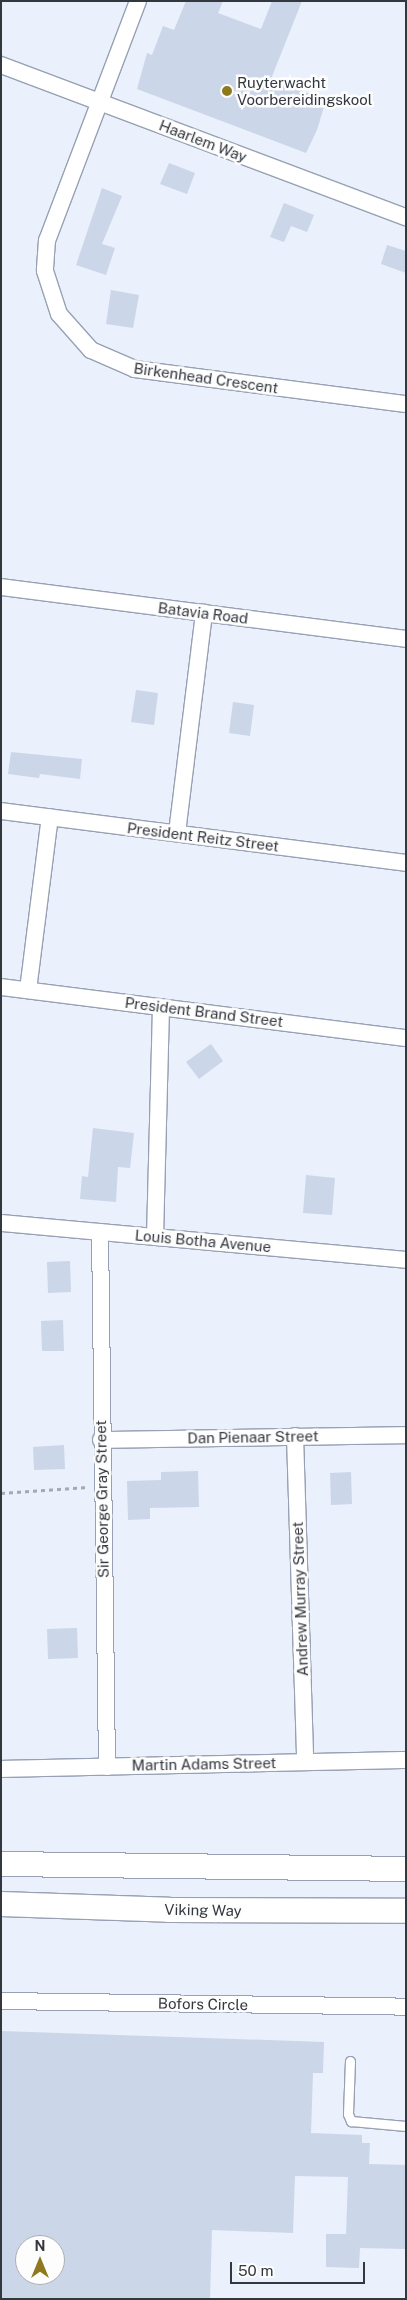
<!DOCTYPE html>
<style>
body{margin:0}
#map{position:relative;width:407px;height:2300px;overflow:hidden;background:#eaf0fc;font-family:"Public Sans",sans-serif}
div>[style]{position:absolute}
.building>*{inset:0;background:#cbd6e9}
.path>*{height:3px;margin-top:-1.5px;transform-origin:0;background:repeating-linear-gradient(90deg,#a4a9b3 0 4px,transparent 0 8px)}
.roads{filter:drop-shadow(1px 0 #97a1b3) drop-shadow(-1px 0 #97a1b3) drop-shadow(0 1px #97a1b3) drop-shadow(0 -1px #97a1b3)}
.service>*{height:9px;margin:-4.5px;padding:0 4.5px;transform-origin:4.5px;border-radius:4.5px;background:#fff}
.minor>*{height:16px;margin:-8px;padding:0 8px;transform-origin:8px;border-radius:8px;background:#fff}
.secondary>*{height:24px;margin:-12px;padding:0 12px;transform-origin:12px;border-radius:12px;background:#fff}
.dots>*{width:14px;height:14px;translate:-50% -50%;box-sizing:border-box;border:2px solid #fdfdfd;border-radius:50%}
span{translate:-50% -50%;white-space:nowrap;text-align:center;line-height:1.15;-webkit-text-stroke:5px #fdfdfd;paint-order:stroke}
.poi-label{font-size:15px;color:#33373e}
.left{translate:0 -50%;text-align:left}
.street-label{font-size:15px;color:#33373e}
.frame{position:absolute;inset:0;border:2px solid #33373e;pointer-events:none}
.north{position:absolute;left:15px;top:2235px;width:50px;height:50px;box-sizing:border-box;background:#fdfdfd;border:1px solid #acaeb1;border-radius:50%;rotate:0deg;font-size:14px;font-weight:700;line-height:20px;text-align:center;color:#33373e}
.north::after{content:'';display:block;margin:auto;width:18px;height:22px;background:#8e791e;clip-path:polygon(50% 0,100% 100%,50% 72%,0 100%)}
.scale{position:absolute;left:230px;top:2262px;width:135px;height:22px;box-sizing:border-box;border:2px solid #33373e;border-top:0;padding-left:6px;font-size:15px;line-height:18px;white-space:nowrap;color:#33373e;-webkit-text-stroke:4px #fdfdfd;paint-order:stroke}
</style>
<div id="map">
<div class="building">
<div style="clip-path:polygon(186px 1px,223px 1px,218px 13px,261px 29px,272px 1px,302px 1px,271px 79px,326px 100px,317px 130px,306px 153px,137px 89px,147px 53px,152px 55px,163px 26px,174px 30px)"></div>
<div style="clip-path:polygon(169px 163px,195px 173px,187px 194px,160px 184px)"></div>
<div style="clip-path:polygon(102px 188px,122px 196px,102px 244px,115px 248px,106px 275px,76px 265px)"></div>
<div style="clip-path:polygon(284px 203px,314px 215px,307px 232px,291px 226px,284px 242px,270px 237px)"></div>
<div style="clip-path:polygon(387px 245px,406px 251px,406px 273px,381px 264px)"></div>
<div style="clip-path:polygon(111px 290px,139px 295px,133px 328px,106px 324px)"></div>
<div style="clip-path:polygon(136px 690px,158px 693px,154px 725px,131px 722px)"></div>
<div style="clip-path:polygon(233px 702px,254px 705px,250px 736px,229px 733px)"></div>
<div style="clip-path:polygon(11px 752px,82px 759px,80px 779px,40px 774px,39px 778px,8px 774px)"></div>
<div style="clip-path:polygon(211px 1044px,223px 1061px,199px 1079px,186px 1062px)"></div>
<div style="clip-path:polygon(93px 1128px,134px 1133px,130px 1168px,118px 1167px,116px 1202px,80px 1199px,82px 1176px,88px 1177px)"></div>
<div style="clip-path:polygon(306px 1175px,335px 1178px,332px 1215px,303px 1213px)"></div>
<div style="clip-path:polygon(70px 1261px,71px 1292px,48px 1293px,47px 1262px)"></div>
<div style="clip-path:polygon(63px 1320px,64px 1351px,42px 1351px,41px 1321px)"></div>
<div style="clip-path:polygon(64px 1445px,65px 1469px,34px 1470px,33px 1447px)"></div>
<div style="clip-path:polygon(198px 1471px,199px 1507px,150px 1508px,150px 1519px,128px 1520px,127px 1481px,161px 1480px,161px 1472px)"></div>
<div style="clip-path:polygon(351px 1472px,352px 1504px,331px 1505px,330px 1473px)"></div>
<div style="clip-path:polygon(77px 1628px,78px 1658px,48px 1659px,47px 1629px)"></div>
<div style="clip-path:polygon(evenodd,1px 2031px,324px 2042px,323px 2073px,313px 2073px,311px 2133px,362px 2135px,362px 2143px,370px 2143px,369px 2164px,406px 2165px,406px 2249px,360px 2248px,359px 2268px,326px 2267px,326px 2234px,346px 2234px,348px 2177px,295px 2176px,293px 2233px,212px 2230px,210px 2299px,1px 2299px,1px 2031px,25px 2245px,55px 2245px,55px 2275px,25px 2275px,25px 2245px)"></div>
</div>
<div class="path">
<div style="left:1px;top:1493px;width:87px;rotate:-3.9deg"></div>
</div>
<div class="roads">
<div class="service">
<div style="left:350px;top:2061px;width:53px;rotate:92.2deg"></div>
<div style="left:348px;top:2114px;width:8px;rotate:67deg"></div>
<div style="left:351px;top:2121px;width:55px;rotate:5.2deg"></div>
</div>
<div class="minor">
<div style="left:138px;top:1px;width:256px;rotate:110.8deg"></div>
<div style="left:47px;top:240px;width:31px;rotate:94deg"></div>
<div style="left:45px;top:271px;width:45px;rotate:72deg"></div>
<div style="left:59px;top:314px;width:48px;rotate:48.4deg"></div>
<div style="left:91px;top:350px;width:48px;rotate:23.4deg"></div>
<div style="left:135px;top:369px;width:273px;rotate:7.4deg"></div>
<div style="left:1px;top:65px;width:433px;rotate:20.6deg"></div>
<div style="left:1px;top:587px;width:408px;rotate:7.3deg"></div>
<div style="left:1px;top:811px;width:408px;rotate:7.3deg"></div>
<div style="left:177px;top:833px;width:222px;rotate:-83deg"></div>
<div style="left:1px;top:987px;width:408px;rotate:7.2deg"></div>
<div style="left:28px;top:990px;width:174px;rotate:-82.8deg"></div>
<div style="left:1px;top:1223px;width:407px;rotate:5.2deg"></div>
<div style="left:100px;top:1232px;width:535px;rotate:89.25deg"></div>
<div style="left:155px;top:1237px;width:230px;rotate:-88.5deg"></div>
<div style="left:295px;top:1436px;width:326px;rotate:88.2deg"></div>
<div style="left:101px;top:1440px;width:305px;rotate:-0.9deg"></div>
<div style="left:1px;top:1769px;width:405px;rotate:-1.3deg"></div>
<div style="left:1px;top:2001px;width:405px;rotate:0.8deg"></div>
</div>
<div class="secondary">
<div style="left:1px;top:1864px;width:405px;rotate:0.7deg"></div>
<div style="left:1px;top:1904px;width:168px;rotate:2deg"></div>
<div style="left:169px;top:1910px;width:237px;rotate:0.2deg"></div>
</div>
</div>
<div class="dots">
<div style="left:227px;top:91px;background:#8e791e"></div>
</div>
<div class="poi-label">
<span class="left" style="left:237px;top:91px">Ruyterwacht<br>Voorbereidingskool</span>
</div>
<div class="street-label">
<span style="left:203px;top:141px;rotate:21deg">Haarlem Way</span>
<span style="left:206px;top:378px;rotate:8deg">Birkenhead Crescent</span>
<span style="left:203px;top:613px;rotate:7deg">Batavia Road</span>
<span style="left:203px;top:837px;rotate:7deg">President Reitz Street</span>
<span style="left:204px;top:1012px;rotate:7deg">President Brand Street</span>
<span style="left:203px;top:1241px;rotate:5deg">Louis Botha Avenue</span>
<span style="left:253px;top:1437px;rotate:-1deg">Dan Pienaar Street</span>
<span style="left:102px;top:1499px;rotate:-91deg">Sir George Gray Street</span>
<span style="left:300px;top:1599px;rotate:-92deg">Andrew Murray Street</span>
<span style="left:204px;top:1764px;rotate:-1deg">Martin Adams Street</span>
<span style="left:203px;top:1910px;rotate:1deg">Viking Way</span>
<span style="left:203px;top:2004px;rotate:1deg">Bofors Circle</span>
</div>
<div class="frame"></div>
<div class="north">N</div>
<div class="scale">50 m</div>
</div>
